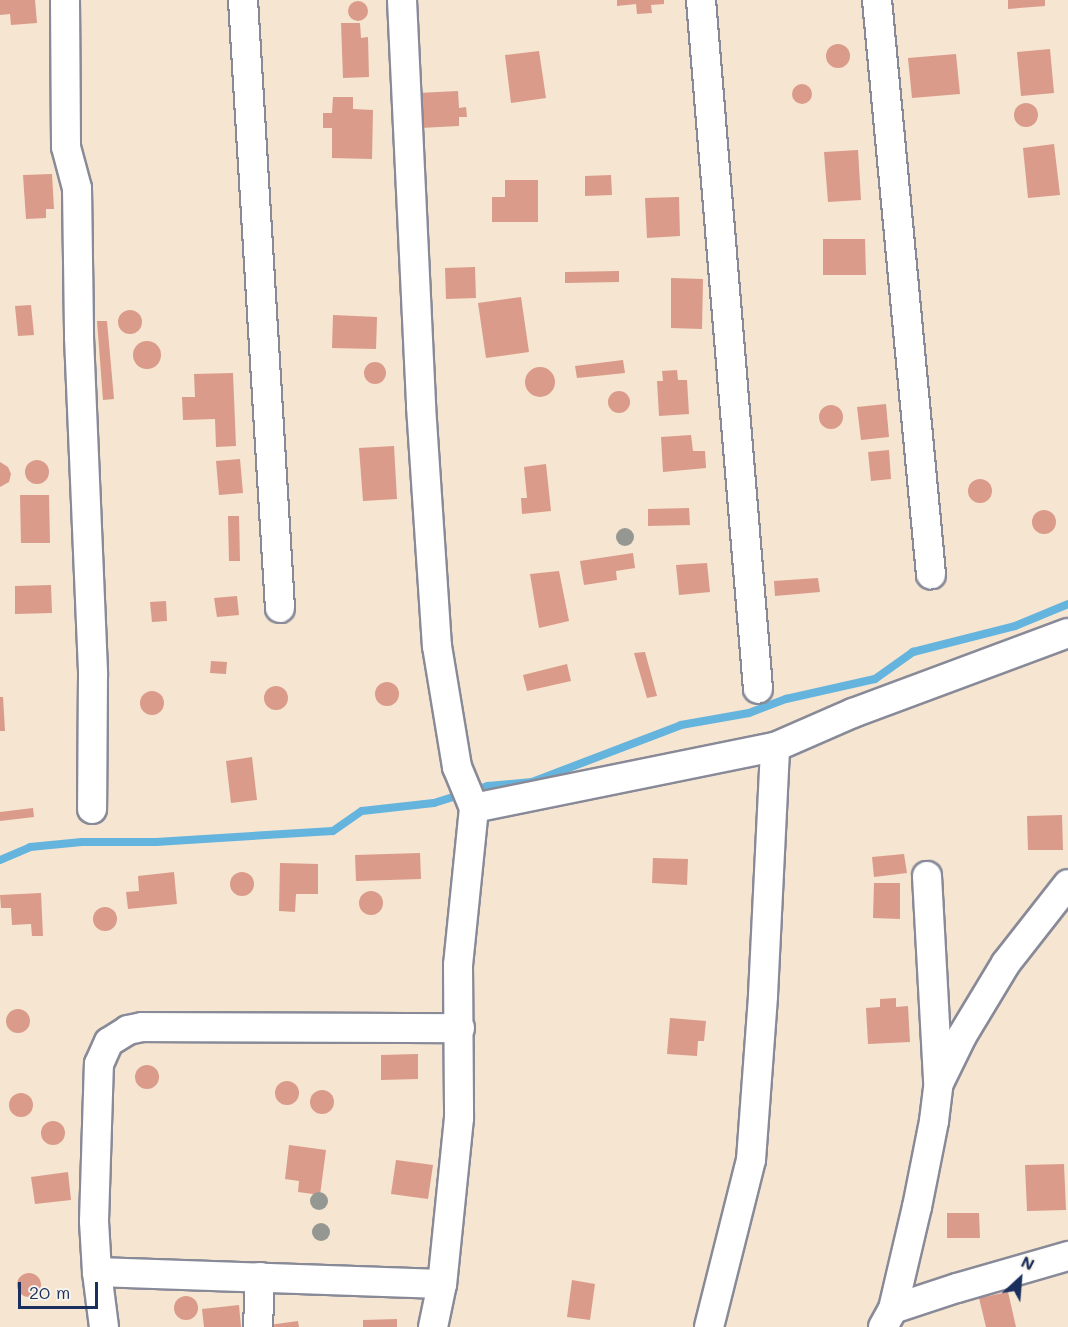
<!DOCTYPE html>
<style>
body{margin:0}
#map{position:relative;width:1068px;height:1327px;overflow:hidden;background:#f5e5d1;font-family:Mali,sans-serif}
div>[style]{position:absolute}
.stream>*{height:8px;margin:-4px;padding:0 4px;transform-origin:4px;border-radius:4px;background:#64b4de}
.building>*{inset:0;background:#da9b8a}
.round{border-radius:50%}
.roads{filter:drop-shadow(2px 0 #888a98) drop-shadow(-2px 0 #888a98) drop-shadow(0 2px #888a98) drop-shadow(0 -2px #888a98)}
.minor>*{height:28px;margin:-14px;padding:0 14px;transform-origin:14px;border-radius:14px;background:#fff}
.trees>*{width:18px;height:18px;margin:-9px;border-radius:50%;background:#959892}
span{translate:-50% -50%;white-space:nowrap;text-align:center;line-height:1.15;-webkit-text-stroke:5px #f7f3e8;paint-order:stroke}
.north{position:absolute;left:990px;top:1249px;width:60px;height:60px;-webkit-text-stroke:4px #f7f3e8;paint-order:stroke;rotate:26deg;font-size:16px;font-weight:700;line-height:24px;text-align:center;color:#1b2f5e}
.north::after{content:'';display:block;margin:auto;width:21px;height:27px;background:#1b2f5e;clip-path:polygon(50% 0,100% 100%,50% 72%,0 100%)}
.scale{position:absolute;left:18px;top:1282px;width:80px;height:27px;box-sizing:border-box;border:3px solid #1b2f5e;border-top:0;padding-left:8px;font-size:18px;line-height:21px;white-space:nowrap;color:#1b2f5e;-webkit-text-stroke:4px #f7f3e8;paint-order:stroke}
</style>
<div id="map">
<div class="stream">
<div style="left:0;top:860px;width:33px;rotate:-23deg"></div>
<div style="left:30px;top:847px;width:52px;rotate:-5.5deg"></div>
<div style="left:82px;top:842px;width:74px"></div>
<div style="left:156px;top:842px;width:177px;rotate:-3.6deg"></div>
<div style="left:333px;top:831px;width:35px;rotate:-35deg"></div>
<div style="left:362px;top:811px;width:72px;rotate:-6.3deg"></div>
<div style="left:434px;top:803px;width:57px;rotate:-17.5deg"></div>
<div style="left:488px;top:786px;width:44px;rotate:-5.2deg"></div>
<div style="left:532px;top:782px;width:160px;rotate:-20.9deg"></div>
<div style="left:681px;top:725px;width:69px;rotate:-10deg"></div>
<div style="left:749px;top:713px;width:40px;rotate:-21deg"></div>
<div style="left:786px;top:699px;width:91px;rotate:-12.7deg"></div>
<div style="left:875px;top:679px;width:47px;rotate:-35.4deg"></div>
<div style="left:913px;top:652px;width:105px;rotate:-14.3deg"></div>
<div style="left:1015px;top:626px;width:57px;rotate:-22.5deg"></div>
</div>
<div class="building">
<div style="clip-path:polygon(0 0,35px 0,37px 23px,11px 25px,10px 14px,0 15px)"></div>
<div style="clip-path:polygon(617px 0,664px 0,664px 4px,651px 5px,652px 13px,637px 14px,636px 4px,617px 6px)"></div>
<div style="clip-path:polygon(1008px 0,1045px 0,1045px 6px,1008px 9px)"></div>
<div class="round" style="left:348px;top:1px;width:20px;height:20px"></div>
<div style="clip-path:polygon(341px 23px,360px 23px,361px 38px,368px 37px,369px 77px,343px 78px)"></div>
<div class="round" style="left:826px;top:44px;width:24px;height:24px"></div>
<div style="clip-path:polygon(1050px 49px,1054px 93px,1021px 96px,1017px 52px)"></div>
<div style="clip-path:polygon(539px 51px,546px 98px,511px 103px,505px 55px)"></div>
<div style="clip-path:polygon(956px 54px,960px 94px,912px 98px,908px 58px)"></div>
<div class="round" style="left:792px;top:84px;width:20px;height:20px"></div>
<div style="clip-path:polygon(458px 91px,459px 108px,466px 107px,467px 117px,459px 117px,459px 126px,420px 128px,418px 93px)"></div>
<div style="clip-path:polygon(333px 97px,353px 97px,353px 109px,373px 110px,372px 159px,332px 158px,332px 128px,323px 128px,323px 113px,332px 113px)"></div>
<div class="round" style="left:1014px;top:103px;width:24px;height:24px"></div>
<div style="clip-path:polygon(1054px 144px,1060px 195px,1028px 198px,1023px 148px)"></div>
<div style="clip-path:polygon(858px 150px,861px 200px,828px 202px,824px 152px)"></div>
<div style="clip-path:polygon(52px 174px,54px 209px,46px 209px,46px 218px,26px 219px,23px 175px)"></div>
<div style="clip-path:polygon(611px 175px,612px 195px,585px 196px,585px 176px)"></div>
<div style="clip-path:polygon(505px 180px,538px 180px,538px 222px,492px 222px,492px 197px,505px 197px)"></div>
<div style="clip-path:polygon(679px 197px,680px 236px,647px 238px,645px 198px)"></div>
<div style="clip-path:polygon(823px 239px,865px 239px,866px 275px,823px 275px)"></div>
<div style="clip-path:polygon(475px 267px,476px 298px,446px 299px,445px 268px)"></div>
<div style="clip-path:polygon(619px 271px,619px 282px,565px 283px,565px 272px)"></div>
<div style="clip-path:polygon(671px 278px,703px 279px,702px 329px,671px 328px)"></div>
<div style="clip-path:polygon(521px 297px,529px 352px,486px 358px,478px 303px)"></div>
<div style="clip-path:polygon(31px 305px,34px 335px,18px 336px,15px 306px)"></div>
<div class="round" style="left:118px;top:310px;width:24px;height:24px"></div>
<div style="clip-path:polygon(333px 315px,377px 317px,376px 349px,332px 348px)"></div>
<div style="clip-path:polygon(97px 321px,107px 321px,114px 399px,103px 400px)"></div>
<div class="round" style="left:133px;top:341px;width:28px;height:28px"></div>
<div style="clip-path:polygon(623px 360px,625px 373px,577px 378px,575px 366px)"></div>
<div class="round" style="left:364px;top:362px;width:22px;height:22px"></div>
<div class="round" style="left:525px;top:367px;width:30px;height:30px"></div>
<div style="clip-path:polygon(677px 370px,678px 380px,687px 380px,689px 414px,659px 416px,657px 381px,663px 381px,662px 371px)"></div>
<div style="clip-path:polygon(233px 373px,236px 446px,216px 447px,215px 419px,183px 420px,182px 397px,195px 397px,194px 374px)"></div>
<div class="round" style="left:608px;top:391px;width:22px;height:22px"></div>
<div style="clip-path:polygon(886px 404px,889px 437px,861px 440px,857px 407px)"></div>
<div class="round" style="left:819px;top:405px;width:24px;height:24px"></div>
<div style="clip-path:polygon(691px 435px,693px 451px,705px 451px,706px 468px,663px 472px,661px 437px)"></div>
<div style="clip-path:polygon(394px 446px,397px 499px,363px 501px,359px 448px)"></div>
<div style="clip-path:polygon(889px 450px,891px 479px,871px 481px,868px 452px)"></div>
<div style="clip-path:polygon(240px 459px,243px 493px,219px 495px,216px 461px)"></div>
<div class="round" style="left:25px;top:460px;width:24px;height:24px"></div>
<div style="clip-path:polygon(0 462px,8px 467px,11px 474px,9px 482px,0 487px)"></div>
<div style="clip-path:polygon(546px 464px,551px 511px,522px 514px,521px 498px,527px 498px,524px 467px)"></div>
<div class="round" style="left:968px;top:479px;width:24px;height:24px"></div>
<div style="clip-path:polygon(20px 495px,49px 495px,50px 543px,21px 543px)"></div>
<div style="clip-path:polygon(689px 508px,690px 525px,648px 526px,648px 509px)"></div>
<div class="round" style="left:1032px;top:510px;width:24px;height:24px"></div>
<div style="clip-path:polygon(228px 516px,239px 516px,240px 561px,229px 561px)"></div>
<div style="clip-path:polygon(633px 553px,635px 568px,616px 571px,617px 580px,584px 585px,580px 561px)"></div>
<div style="clip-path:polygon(707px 563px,710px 592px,679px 595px,676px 565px)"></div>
<div style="clip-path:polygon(559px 571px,569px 621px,539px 628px,530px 574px)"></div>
<div style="clip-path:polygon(818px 578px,820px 592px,775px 596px,774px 581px)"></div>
<div style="clip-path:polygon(51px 585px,52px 613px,15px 614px,15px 586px)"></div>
<div style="clip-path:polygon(237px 596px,239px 615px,217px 617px,214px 598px)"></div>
<div style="clip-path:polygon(166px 601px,167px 621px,152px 622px,150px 602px)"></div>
<div style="clip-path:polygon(645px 652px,657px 696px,647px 698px,634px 653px)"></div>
<div style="clip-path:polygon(211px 661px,227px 662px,226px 674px,210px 673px)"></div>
<div style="clip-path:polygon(567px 664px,571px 681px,527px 691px,523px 675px)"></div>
<div class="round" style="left:375px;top:682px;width:24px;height:24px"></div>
<div class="round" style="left:264px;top:686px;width:24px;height:24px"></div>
<div class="round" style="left:140px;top:691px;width:24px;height:24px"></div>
<div style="clip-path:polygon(0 697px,3px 697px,5px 731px,0 731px)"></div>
<div style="clip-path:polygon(252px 757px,257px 800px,231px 803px,226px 761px)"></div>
<div style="clip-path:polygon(33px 808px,34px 817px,0 821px,0 812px)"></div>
<div style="clip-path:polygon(1062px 815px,1063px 850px,1028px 850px,1027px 816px)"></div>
<div style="clip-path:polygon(420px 853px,421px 879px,356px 881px,355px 855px)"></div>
<div style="clip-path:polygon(904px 854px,907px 873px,874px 877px,872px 857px)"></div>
<div style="clip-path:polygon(653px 858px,688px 859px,687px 885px,652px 883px)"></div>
<div style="clip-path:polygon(280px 863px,318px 864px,318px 894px,296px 894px,295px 912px,279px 911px)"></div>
<div class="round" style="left:230px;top:872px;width:24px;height:24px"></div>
<div style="clip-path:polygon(174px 872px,177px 904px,128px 909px,126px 892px,139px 891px,138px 876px)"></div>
<div style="clip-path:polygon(874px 883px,900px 883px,900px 919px,873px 918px)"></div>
<div class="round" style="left:359px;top:891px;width:24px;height:24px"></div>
<div style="clip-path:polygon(41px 893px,43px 936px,32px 936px,31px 924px,12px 925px,11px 908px,1px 908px,0 895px)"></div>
<div class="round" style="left:93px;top:907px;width:24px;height:24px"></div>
<div style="clip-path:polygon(896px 998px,896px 1007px,908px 1006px,910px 1042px,868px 1044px,866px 1008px,880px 1007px,880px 999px)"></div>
<div class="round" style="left:6px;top:1009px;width:24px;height:24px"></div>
<div style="clip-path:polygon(670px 1018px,706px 1021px,704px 1041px,698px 1041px,697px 1056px,667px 1054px)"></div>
<div style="clip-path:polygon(418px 1054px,418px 1079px,381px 1080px,381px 1055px)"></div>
<div class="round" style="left:135px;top:1065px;width:24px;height:24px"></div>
<div class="round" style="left:275px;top:1081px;width:24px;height:24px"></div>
<div class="round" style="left:310px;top:1090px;width:24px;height:24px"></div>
<div class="round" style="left:9px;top:1093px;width:24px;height:24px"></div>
<div class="round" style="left:41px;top:1121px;width:24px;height:24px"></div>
<div style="clip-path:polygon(289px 1145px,326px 1150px,320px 1195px,298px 1192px,299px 1181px,285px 1179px)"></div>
<div style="clip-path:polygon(396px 1160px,433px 1165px,428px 1199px,391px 1194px)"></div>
<div style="clip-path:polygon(1064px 1164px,1066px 1210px,1027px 1211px,1025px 1165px)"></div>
<div style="clip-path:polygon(68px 1172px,71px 1200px,35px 1204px,31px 1177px)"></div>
<div style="clip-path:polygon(947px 1213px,979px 1213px,980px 1238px,947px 1238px)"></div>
<div class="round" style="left:17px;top:1273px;width:24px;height:24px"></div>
<div style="clip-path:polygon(572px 1280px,595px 1284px,590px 1320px,567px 1317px)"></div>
<div style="clip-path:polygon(1008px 1292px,1016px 1327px,986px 1327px,979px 1298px)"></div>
<div class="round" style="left:174px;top:1296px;width:24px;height:24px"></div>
<div style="clip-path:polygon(239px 1305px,241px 1327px,204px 1327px,202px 1309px)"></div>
<div style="clip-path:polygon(397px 1319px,397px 1327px,363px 1327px,363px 1320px)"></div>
<div style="clip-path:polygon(298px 1321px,299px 1327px,269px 1327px,269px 1325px)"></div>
</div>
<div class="roads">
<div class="minor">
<div style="left:65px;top:0;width:147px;rotate:89.6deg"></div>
<div style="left:66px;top:147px;width:42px;rotate:75deg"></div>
<div style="left:77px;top:188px;width:149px;rotate:89.2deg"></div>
<div style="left:79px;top:337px;width:338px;rotate:87.6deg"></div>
<div style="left:93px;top:675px;width:134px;rotate:90.4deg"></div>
<div style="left:243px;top:0;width:609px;rotate:86.52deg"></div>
<div style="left:402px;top:0;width:406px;rotate:87.3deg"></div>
<div style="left:421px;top:406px;width:241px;rotate:86.2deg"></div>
<div style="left:437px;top:646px;width:123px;rotate:80.6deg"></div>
<div style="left:457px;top:767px;width:44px;rotate:67.5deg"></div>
<div style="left:474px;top:808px;width:158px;rotate:95.8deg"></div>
<div style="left:458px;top:965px;width:153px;rotate:89.6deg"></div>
<div style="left:459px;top:1118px;width:167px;rotate:95.8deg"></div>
<div style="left:442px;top:1284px;width:44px;rotate:101.8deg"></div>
<div style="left:701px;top:0;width:691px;rotate:85.27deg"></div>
<div style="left:877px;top:0;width:577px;rotate:84.63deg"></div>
<div style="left:474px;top:808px;width:307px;rotate:-11.5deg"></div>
<div style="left:775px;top:747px;width:85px;rotate:-23.6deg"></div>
<div style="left:853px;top:713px;width:229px;rotate:-20.4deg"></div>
<div style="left:927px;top:876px;width:205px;rotate:86.9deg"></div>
<div style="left:97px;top:1272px;width:51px;rotate:-93.4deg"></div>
<div style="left:94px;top:1221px;width:157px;rotate:-88.2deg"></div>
<div style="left:99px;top:1064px;width:24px;rotate:-66deg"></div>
<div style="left:109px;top:1042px;width:22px;rotate:-32deg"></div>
<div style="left:128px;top:1030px;width:14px;rotate:-12deg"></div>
<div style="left:142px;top:1027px;width:318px;rotate:0.2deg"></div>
<div style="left:893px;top:1309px;width:67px;rotate:-18.2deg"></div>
<div style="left:957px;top:1288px;width:116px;rotate:-16.1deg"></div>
<div style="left:104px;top:1327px;width:55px;rotate:-97.3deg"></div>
<div style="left:97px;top:1272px;width:345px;rotate:2deg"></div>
<div style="left:258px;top:1327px;width:50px;rotate:-87.7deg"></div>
<div style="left:709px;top:1327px;width:172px;rotate:-75.9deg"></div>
<div style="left:751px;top:1160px;width:165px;rotate:-85.8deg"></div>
<div style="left:763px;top:995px;width:248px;rotate:-87.2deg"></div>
<div style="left:883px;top:1327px;width:21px;rotate:-61deg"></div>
<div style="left:893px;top:1309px;width:105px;rotate:-76.8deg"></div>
<div style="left:917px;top:1207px;width:88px;rotate:-78.8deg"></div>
<div style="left:934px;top:1121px;width:38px;rotate:-83deg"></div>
<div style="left:939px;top:1083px;width:52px;rotate:-63.9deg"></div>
<div style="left:962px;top:1036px;width:85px;rotate:-58.9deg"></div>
<div style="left:1006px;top:963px;width:100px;rotate:-51.9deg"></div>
</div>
</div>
<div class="trees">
<div style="left:625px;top:537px"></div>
<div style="left:319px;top:1201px"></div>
<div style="left:321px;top:1232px"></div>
</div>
<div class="north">N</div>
<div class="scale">20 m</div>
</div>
